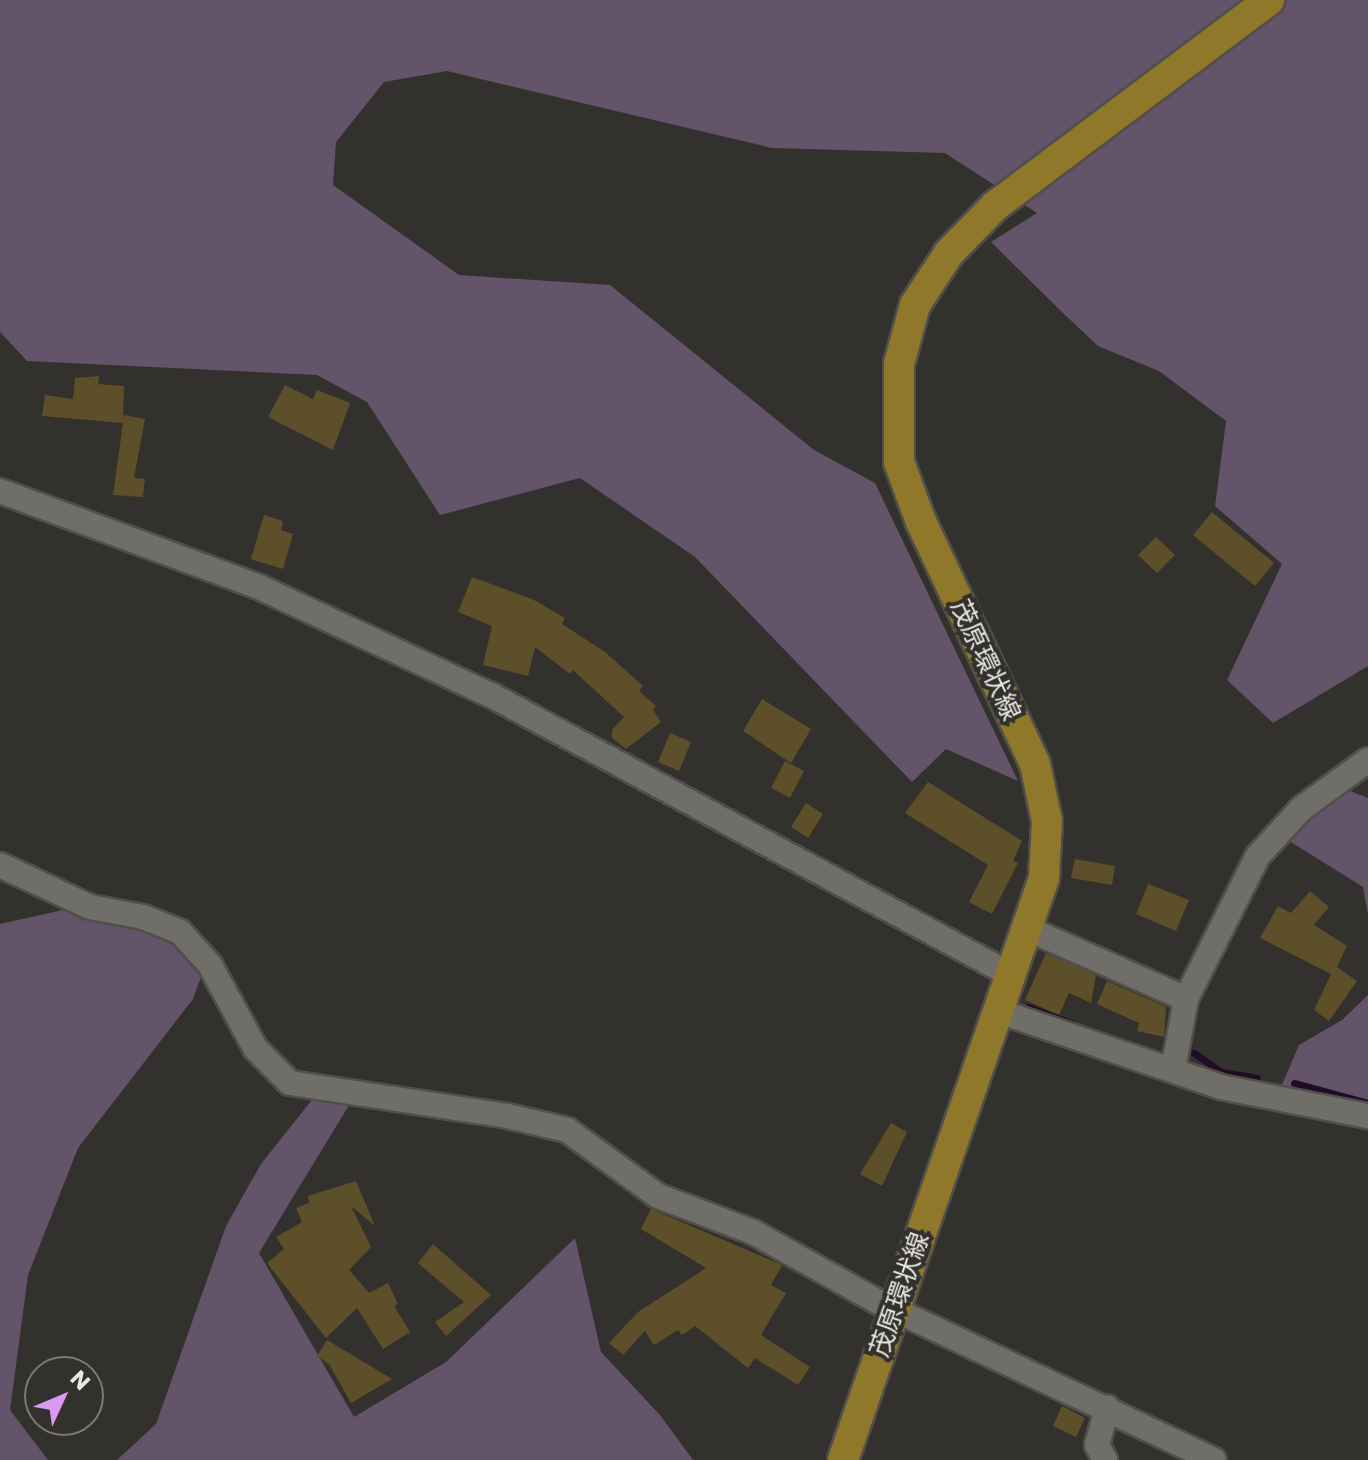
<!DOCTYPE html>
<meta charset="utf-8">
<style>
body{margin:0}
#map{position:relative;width:1368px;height:1460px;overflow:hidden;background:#33312d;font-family:Poppins,"Noto Sans JP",sans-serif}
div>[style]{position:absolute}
.green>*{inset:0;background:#635469}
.stream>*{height:7px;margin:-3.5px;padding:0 3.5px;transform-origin:3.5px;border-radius:3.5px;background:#200c27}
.building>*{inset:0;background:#5d4f29}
.roads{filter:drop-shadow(2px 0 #514f4b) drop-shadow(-2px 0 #514f4b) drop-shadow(0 2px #514f4b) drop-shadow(0 -2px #514f4b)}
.minor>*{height:24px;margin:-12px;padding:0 12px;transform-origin:12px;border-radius:12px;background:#706e69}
.major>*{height:30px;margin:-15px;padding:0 15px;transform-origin:15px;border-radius:15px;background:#8f782a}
span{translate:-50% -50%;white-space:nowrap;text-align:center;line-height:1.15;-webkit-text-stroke:8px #33312d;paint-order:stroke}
.street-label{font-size:26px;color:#e9e7e4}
.north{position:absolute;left:24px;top:1356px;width:80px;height:80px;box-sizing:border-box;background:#33312d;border:2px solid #7c7a76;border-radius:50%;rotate:46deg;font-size:22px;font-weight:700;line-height:32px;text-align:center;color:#e9e7e4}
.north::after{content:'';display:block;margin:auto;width:28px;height:36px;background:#dc99f4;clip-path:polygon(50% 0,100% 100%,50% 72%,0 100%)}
</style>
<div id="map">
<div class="green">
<div style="clip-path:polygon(0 0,1368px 0,1368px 666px,1273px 723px,1227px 680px,1282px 564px,1215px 506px,1226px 421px,1159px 371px,1098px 346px,1065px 315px,991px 242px,1037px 213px,945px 153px,772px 148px,447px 71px,384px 82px,336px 142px,333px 185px,459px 275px,610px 285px,814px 450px,875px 483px,1018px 781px,946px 749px,912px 782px,695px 557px,580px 478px,440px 515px,367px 402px,317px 375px,27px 361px,0 332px)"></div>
<div style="clip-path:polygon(1340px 787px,1368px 798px,1368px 915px,1363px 887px,1286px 839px)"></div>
<div style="clip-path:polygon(72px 908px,176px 937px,205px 966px,193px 999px,78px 1148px,28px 1275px,10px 1410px,48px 1460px,0 1460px,0 924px)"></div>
<div style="clip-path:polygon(1368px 995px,1368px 1109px,1281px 1087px,1299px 1045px,1342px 1020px)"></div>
<div style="clip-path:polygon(315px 1096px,351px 1102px,259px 1253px,354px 1417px,446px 1362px,575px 1238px,601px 1352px,660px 1415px,693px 1460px,117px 1460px,156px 1424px,226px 1226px,261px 1164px)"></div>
</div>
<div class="stream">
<div style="left:1028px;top:1007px;width:46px;rotate:20.4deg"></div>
<div style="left:1194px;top:1053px;width:33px;rotate:35deg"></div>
<div style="left:1221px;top:1072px;width:36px;rotate:9deg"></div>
<div style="left:1294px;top:1083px;width:77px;rotate:15.1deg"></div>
</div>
<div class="building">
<div style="clip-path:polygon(99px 376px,98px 384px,124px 386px,123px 422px,124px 415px,145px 419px,134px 478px,145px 479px,143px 497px,113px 495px,123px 423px,42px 416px,45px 395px,73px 399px,75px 378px)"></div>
<div style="clip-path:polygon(285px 385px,313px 399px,317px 390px,350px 403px,333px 450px,268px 417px)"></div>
<div style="clip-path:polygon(1212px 512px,1274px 563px,1255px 586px,1193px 535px)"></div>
<div style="clip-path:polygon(264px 515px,283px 521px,281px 530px,293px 534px,283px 569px,251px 559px)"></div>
<div style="clip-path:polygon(1156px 537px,1175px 555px,1157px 573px,1138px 555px)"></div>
<div style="clip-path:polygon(472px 577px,534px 600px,565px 618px,562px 624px,605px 652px,643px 686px,639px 691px,656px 706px,653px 710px,661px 722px,626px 749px,612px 738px,612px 730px,624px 717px,573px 670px,570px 674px,535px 647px,528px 676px,483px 665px,492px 626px,458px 612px)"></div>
<div style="clip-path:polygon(762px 699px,811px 729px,791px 763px,743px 731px)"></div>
<div style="clip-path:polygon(670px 733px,691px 742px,679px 771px,658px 762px)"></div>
<div style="clip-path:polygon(785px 761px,804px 771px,790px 798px,771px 788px)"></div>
<div style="clip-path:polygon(928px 782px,1022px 841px,1013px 861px,1018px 863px,992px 914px,969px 902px,988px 865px,905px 813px)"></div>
<div style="clip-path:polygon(806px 803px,823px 814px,808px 838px,791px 827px)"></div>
<div style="clip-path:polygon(1075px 859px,1115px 866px,1112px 885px,1071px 878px)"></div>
<div style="clip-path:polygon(1148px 884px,1189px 900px,1176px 931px,1136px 914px)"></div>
<div style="clip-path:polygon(1310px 891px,1329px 907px,1314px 925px,1347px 946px,1337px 967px,1357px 981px,1329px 1021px,1314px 1010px,1331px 974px,1260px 938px,1278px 906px,1291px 913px)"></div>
<div style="clip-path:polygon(1046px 953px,1096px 975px,1091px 1003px,1069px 993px,1059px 1015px,1025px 1000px)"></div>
<div style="clip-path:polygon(1107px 981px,1166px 1007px,1164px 1037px,1137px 1031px,1139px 1023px,1097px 1004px)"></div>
<div style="clip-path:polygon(891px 1123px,907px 1132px,882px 1186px,860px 1174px)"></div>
<div style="clip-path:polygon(356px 1181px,375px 1226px,351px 1206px,371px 1247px,349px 1270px,369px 1293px,388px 1283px,398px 1304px,394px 1306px,410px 1332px,383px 1349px,357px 1308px,326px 1338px,267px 1263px,284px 1249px,276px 1237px,302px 1222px,296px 1208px,309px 1203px,308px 1196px)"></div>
<div style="clip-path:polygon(651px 1209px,782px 1265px,771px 1285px,786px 1293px,761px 1335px,810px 1367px,798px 1385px,755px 1358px,748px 1368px,695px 1326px,682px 1335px,678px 1330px,654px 1345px,645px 1331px,623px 1355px,609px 1343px,638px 1312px,706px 1268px,641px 1229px)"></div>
<div style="clip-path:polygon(433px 1244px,491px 1295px,446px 1336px,435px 1322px,464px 1302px,418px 1263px)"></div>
<div style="clip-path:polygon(327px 1340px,392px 1379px,351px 1403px,329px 1364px,317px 1356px)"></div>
<div style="clip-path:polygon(1062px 1406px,1085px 1418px,1076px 1437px,1053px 1426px)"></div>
</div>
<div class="roads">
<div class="minor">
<div style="left:0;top:491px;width:276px;rotate:20.3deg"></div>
<div style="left:259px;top:587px;width:256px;rotate:25deg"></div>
<div style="left:491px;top:695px;width:593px;rotate:28.29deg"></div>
<div style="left:0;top:865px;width:99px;rotate:25deg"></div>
<div style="left:90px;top:907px;width:54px;rotate:10.7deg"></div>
<div style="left:143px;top:917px;width:40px;rotate:22deg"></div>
<div style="left:180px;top:932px;width:45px;rotate:47.7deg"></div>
<div style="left:210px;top:965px;width:94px;rotate:61.5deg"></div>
<div style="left:255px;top:1048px;width:49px;rotate:45deg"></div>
<div style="left:290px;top:1083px;width:219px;rotate:8.6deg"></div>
<div style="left:507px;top:1116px;width:62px;rotate:13.1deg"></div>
<div style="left:567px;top:1130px;width:112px;rotate:36deg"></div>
<div style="left:658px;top:1196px;width:102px;rotate:20.8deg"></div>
<div style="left:753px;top:1232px;width:143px;rotate:29.2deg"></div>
<div style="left:878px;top:1302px;width:371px;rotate:25.2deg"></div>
<div style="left:1028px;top:929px;width:173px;rotate:23.9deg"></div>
<div style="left:1001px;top:1012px;width:232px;rotate:18.8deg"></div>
<div style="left:1221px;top:1087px;width:150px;rotate:11.2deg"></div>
<div style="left:1173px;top:1070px;width:72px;rotate:-79.6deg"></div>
<div style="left:1186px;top:999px;width:159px;rotate:-63.4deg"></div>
<div style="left:1257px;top:857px;width:65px;rotate:-47.5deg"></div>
<div style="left:1301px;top:809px;width:83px;rotate:-36.2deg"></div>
<div style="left:1105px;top:1460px;width:17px;rotate:-118deg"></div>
<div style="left:1097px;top:1445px;width:39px;rotate:-75deg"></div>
</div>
<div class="major">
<div style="left:843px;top:1460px;width:616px;rotate:-70.95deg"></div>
<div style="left:1044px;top:878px;width:57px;rotate:-87deg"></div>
<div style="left:1047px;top:821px;width:58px;rotate:-101.9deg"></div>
<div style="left:1035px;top:764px;width:268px;rotate:-115.2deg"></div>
<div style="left:921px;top:522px;width:64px;rotate:-110.1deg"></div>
<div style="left:899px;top:462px;width:98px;rotate:-90deg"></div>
<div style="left:899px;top:364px;width:61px;rotate:-74.8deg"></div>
<div style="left:915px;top:305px;width:62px;rotate:-56.8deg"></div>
<div style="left:949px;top:253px;width:66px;rotate:-45.6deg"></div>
<div style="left:995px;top:206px;width:343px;rotate:-36.9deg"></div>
</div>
</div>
<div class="street-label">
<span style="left:985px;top:660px;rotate:65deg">茂原環状線</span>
<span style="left:900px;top:1295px;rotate:-71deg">茂原環状線</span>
</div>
<div class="north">N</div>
</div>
